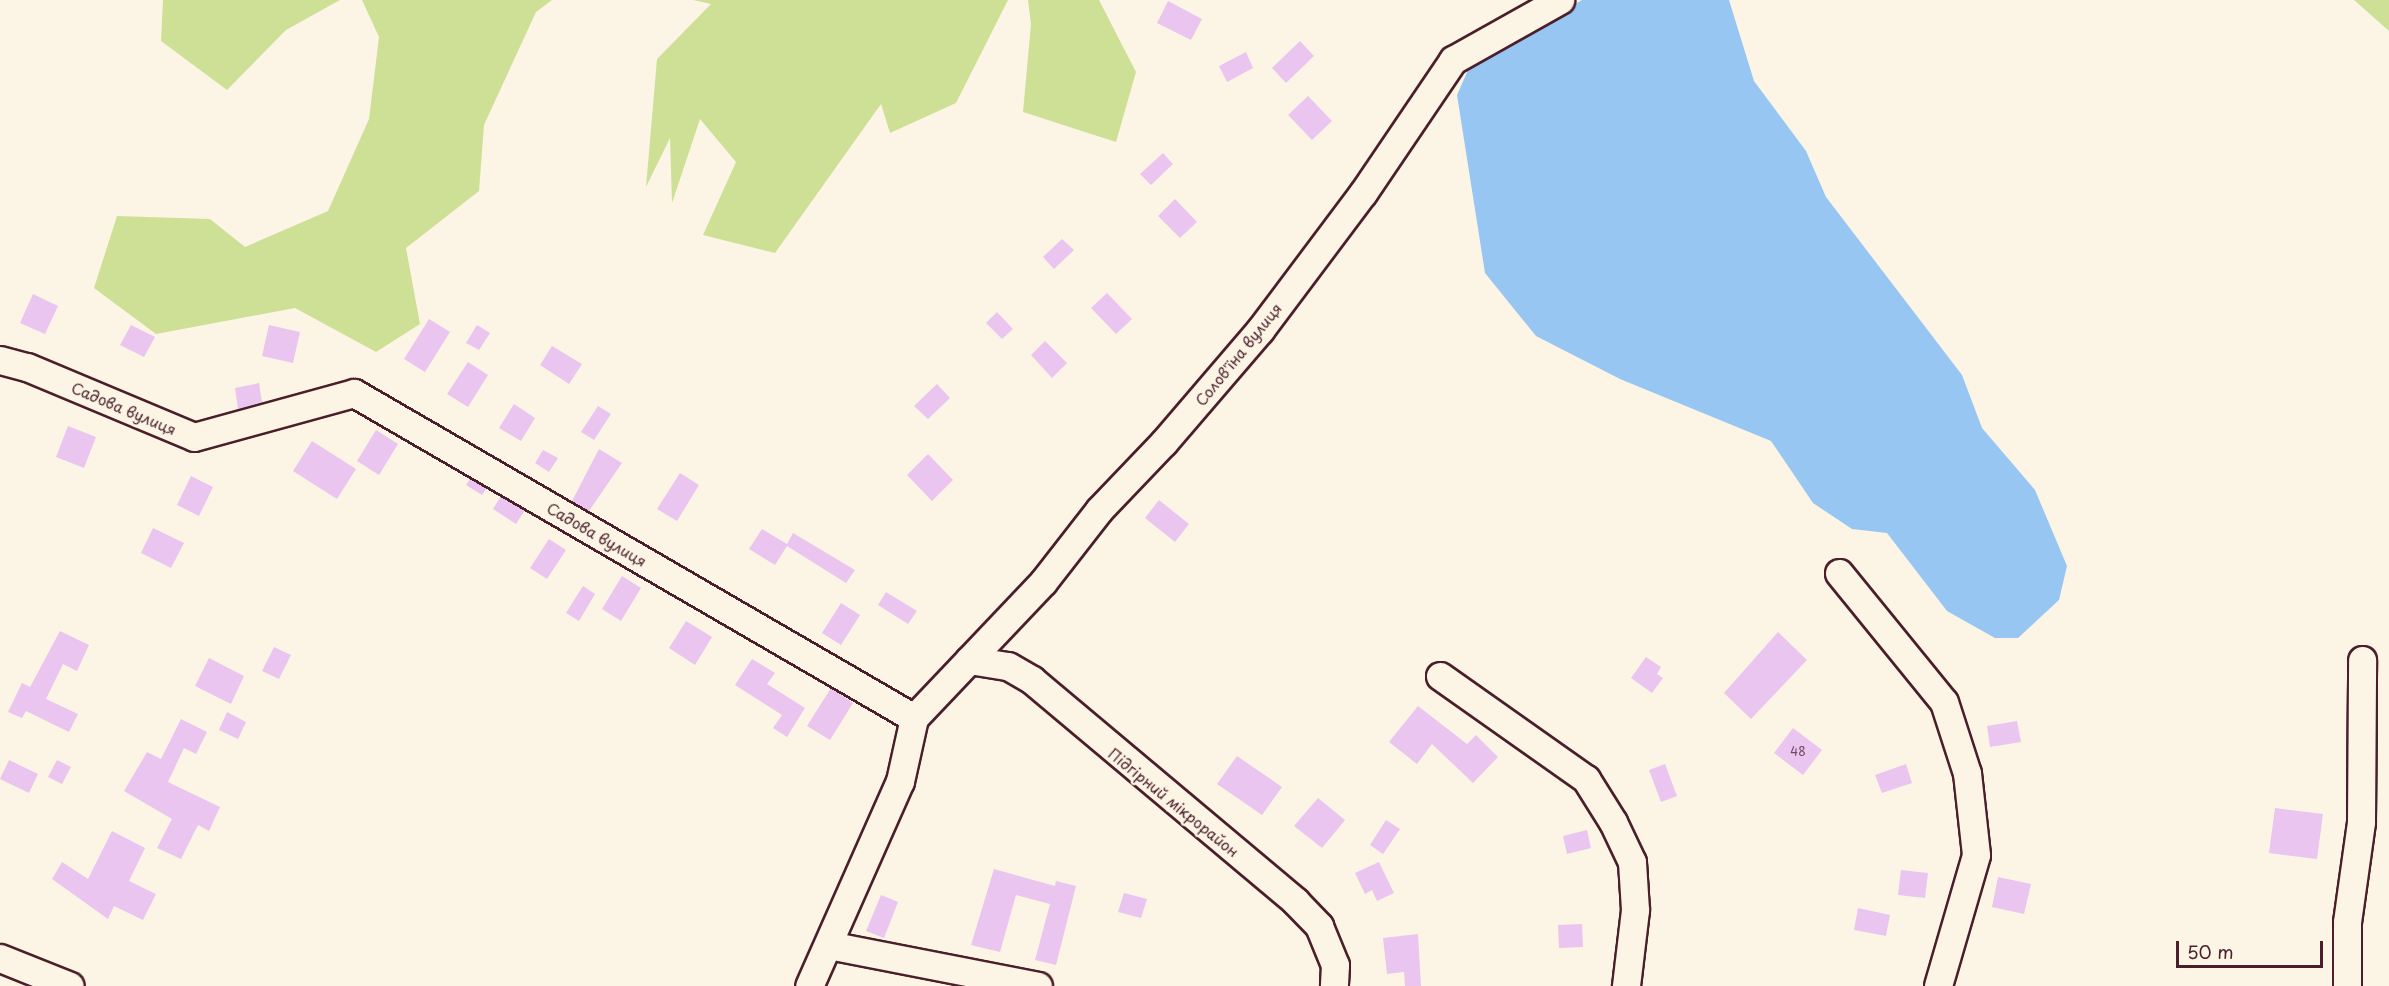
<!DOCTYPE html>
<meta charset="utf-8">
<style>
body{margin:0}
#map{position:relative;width:2389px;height:986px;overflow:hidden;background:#fcf5e5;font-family:"Playpen Sans",sans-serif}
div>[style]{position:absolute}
.green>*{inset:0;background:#cee095}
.water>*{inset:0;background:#98c6f2}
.building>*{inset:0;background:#e9c5f0}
.roads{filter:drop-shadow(2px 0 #4a1f2b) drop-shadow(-2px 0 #4a1f2b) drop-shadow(0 2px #4a1f2b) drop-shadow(0 -2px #4a1f2b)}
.minor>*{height:27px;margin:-13.5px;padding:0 13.5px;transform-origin:13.5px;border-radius:13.5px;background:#fcf5e5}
span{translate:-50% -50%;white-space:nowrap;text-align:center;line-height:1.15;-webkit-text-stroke:5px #fcf5e5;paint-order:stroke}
.number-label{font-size:12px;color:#72485c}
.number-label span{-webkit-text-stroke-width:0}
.street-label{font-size:15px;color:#4a1f2b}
.scale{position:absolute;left:2176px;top:941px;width:147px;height:27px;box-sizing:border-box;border:3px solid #4a1f2b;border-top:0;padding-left:8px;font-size:18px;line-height:21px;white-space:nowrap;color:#4a1f2b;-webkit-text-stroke:4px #fcf5e5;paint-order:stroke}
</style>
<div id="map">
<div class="green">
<div style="clip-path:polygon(163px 0,340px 0,286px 30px,227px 90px,161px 41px)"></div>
<div style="clip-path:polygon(362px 0,552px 0,536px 12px,484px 125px,479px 191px,406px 248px,420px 324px,376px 352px,295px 308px,156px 334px,94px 288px,117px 216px,210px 219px,245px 247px,328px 211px,369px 119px,379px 37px)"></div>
<div style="clip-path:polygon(693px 0,1008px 0,956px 103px,890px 133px,881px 104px,775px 253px,703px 235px,736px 162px,700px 119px,672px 203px,670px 138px,646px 187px,657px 59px,711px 4px)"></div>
<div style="clip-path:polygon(1028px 0,1099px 0,1136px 72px,1116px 142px,1023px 112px,1031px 24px)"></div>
<div style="clip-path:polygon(2354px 0,2389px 0,2389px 31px)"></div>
</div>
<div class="water">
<div style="clip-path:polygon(1582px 0,1729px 0,1754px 81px,1806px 151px,1826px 197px,1962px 375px,1982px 428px,2035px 490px,2067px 566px,2059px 600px,2018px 638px,1995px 638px,1947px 611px,1887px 533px,1852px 529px,1813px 503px,1771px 441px,1620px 379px,1536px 336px,1485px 273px,1457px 95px,1472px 61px)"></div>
</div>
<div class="building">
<div style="clip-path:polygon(1168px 1px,1202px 19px,1191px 40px,1157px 23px)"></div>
<div style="clip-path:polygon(1300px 41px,1314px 56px,1286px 83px,1272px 68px)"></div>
<div style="clip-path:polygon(1246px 52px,1253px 68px,1227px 82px,1219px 66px)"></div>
<div style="clip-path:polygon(1308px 96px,1332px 121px,1312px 140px,1288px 115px)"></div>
<div style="clip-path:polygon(1163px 153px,1173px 164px,1151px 185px,1140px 174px)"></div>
<div style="clip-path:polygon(1175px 199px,1197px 222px,1180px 238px,1158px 216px)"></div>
<div style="clip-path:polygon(1062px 239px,1074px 250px,1054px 269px,1043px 257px)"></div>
<div style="clip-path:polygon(1107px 293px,1132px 319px,1116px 334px,1091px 308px)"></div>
<div style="clip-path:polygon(33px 294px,58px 306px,45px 334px,20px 323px)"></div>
<div style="clip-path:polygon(997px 312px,1013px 329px,1002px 339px,986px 323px)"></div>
<div style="clip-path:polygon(429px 319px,450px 332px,425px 372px,404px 359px)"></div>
<div style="clip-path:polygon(131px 325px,155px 337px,144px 357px,120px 345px)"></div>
<div style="clip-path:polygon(269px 325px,300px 332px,293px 363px,262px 356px)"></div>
<div style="clip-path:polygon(477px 325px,490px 333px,479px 350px,466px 343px)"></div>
<div style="clip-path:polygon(1045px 341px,1067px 363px,1052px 378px,1031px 355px)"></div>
<div style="clip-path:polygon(552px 346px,582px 364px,569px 384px,540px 365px)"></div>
<div style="clip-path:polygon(468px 362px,488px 375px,468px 407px,447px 394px)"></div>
<div style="clip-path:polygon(259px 383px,262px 402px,238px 409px,235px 388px)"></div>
<div style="clip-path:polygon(937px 384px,950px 398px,928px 419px,914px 406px)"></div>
<div style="clip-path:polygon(514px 404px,535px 418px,521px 441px,499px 428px)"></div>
<div style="clip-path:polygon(598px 406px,611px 414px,594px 440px,581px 432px)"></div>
<div style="clip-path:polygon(68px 426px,96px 437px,84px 468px,56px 457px)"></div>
<div style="clip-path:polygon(376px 430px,398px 444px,379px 475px,357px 461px)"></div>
<div style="clip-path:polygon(312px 441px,356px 469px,337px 499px,293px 471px)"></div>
<div style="clip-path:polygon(599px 449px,622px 463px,589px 511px,572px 501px)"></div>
<div style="clip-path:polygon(543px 450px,558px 458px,549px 472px,535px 463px)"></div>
<div style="clip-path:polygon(928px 454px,953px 480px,932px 501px,907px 475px)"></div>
<div style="clip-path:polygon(680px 473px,699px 485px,677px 521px,657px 509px)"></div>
<div style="clip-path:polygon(191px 476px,213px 487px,199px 516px,177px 505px)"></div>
<div style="clip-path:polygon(470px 479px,487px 488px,482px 495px,466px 485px)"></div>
<div style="clip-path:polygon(501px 496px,525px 510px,516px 524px,493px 509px)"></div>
<div style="clip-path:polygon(1159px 500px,1189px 524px,1175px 542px,1145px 518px)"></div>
<div style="clip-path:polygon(153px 528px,184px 543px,171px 568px,141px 553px)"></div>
<div style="clip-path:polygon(762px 529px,787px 544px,793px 533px,855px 570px,846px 583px,787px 546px,775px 565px,749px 549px)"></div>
<div style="clip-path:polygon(549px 539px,566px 550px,547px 579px,530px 568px)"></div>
<div style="clip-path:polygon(622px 576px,641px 588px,621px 621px,602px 609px)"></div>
<div style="clip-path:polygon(583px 586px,595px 594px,579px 621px,566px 613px)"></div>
<div style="clip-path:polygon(886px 592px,917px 611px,908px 624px,878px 605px)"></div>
<div style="clip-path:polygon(841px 603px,860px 615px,841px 645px,822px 633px)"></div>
<div style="clip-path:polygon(686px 621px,712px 637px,695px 665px,669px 648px)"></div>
<div style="clip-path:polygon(60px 631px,89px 645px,77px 671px,63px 664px,46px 699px,78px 714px,69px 732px,26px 711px,22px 718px,8px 712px,22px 683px,30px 687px)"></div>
<div style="clip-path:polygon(1778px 632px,1807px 660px,1751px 719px,1724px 693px)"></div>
<div style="clip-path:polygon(274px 647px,291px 655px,279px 679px,262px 671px)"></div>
<div style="clip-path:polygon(1646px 657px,1661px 667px,1657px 674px,1663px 678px,1652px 693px,1631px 678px)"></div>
<div style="clip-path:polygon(209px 658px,244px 676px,231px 704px,195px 686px)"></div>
<div style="clip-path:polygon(752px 659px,775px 673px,767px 684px,805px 708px,787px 737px,773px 728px,782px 715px,735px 685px)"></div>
<div style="clip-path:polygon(831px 688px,853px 703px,830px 740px,807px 726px)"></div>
<div style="clip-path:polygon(1418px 706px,1467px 744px,1476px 735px,1498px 757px,1473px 783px,1432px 744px,1417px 764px,1389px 742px)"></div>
<div style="clip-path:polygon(227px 712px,246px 722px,238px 739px,219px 730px)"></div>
<div style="clip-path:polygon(181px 719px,207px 732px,196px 754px,184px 748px,168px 782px,220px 807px,209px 831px,198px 825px,181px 859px,157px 848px,172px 819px,124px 791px,147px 752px,161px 759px)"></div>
<div style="clip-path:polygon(2017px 721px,2021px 742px,1990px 747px,1987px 726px)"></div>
<div style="clip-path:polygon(1793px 728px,1822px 750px,1803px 775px,1774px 753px)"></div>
<div style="clip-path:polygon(1237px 756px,1282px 787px,1262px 815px,1217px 784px)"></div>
<div style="clip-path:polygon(9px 760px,38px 774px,29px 793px,0 779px)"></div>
<div style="clip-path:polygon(57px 760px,71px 767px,62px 784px,48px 777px)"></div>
<div style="clip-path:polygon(1665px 764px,1677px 796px,1661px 802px,1649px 770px)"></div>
<div style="clip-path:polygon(1906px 764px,1912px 783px,1882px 793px,1875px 775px)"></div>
<div style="clip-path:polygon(1318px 798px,1345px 820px,1322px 848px,1294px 826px)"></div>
<div style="clip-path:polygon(2275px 808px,2323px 814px,2317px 859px,2269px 853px)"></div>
<div style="clip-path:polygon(1386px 820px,1400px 829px,1383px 854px,1370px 845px)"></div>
<div style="clip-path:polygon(1587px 830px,1591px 848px,1567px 854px,1563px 836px)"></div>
<div style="clip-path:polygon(112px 831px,145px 848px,129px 881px,156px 894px,143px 920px,114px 906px,108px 919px,52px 879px,62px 862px,88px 879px)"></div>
<div style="clip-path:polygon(1379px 862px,1394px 893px,1377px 901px,1372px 890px,1365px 894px,1355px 873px)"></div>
<div style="clip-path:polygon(994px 869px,1055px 886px,1056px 881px,1076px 886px,1056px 965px,1035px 960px,1050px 904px,1016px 895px,1000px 952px,971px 945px)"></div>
<div style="clip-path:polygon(1901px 870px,1928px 873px,1925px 898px,1898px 895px)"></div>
<div style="clip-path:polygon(1998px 877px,2031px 884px,2024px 914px,1992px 907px)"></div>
<div style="clip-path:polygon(1124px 893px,1147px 899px,1141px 918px,1118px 912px)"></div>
<div style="clip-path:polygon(881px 895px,898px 902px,884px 938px,866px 931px)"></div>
<div style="clip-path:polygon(1858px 908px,1890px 915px,1886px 936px,1854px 930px)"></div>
<div style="clip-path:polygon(1582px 924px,1583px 947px,1559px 948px,1558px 925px)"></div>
<div style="clip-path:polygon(1418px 934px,1421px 986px,1405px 986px,1404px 972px,1387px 974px,1383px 938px)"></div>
</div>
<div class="roads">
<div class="minor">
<div style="left:0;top:360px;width:28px;rotate:15deg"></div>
<div style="left:27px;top:367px;width:181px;rotate:22.7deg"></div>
<div style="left:194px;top:437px;width:166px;rotate:-15.4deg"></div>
<div style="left:354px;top:393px;width:647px;rotate:30.13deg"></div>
<div style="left:914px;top:718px;width:65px;rotate:102.5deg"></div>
<div style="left:900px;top:781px;width:224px;rotate:113.9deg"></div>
<div style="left:1839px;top:573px;width:166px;rotate:50.9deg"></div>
<div style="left:1944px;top:702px;width:75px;rotate:72.1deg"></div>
<div style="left:1967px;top:773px;width:82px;rotate:83.7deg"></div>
<div style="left:1976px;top:855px;width:136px;rotate:106.2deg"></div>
<div style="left:969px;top:660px;width:39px;rotate:9deg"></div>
<div style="left:1008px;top:666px;width:28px;rotate:30deg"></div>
<div style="left:1032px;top:680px;width:344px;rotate:40deg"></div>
<div style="left:1295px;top:901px;width:35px;rotate:46deg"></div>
<div style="left:1319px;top:926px;width:42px;rotate:67.7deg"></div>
<div style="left:1335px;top:965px;width:21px;rotate:93deg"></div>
<div style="left:1440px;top:676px;width:179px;rotate:35.2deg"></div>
<div style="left:1586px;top:779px;width:51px;rotate:57.9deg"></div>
<div style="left:1613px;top:822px;width:44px;rotate:64.6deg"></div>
<div style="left:1632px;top:862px;width:48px;rotate:86.4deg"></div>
<div style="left:1635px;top:910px;width:77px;rotate:96.8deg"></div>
<div style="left:914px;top:718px;width:187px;rotate:-46.5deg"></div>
<div style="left:1043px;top:582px;width:91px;rotate:-52.1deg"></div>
<div style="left:1099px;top:510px;width:94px;rotate:-46.3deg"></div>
<div style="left:1164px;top:442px;width:148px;rotate:-49.4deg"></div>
<div style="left:1260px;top:330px;width:171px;rotate:-53.1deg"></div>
<div style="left:1363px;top:193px;width:161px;rotate:-55.9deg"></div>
<div style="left:1453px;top:60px;width:123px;rotate:-29.3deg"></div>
<div style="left:829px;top:945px;width:213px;rotate:11.1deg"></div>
<div style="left:0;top:958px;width:75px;rotate:21.8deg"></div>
<div style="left:2347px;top:986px;width:64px;rotate:-90deg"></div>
<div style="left:2347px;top:922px;width:101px;rotate:-82deg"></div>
<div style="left:2361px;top:822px;width:162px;rotate:-89.6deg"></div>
</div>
</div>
<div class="number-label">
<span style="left:1798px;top:752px">48</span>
</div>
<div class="street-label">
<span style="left:1238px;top:354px;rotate:-51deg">Солов'їна вулиця</span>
<span style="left:124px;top:408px;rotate:23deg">Садова вулиця</span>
<span style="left:597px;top:534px;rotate:30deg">Садова вулиця</span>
<span style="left:1174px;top:802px;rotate:39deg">Підгірний мікрорайон</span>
</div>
<div class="scale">50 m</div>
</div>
